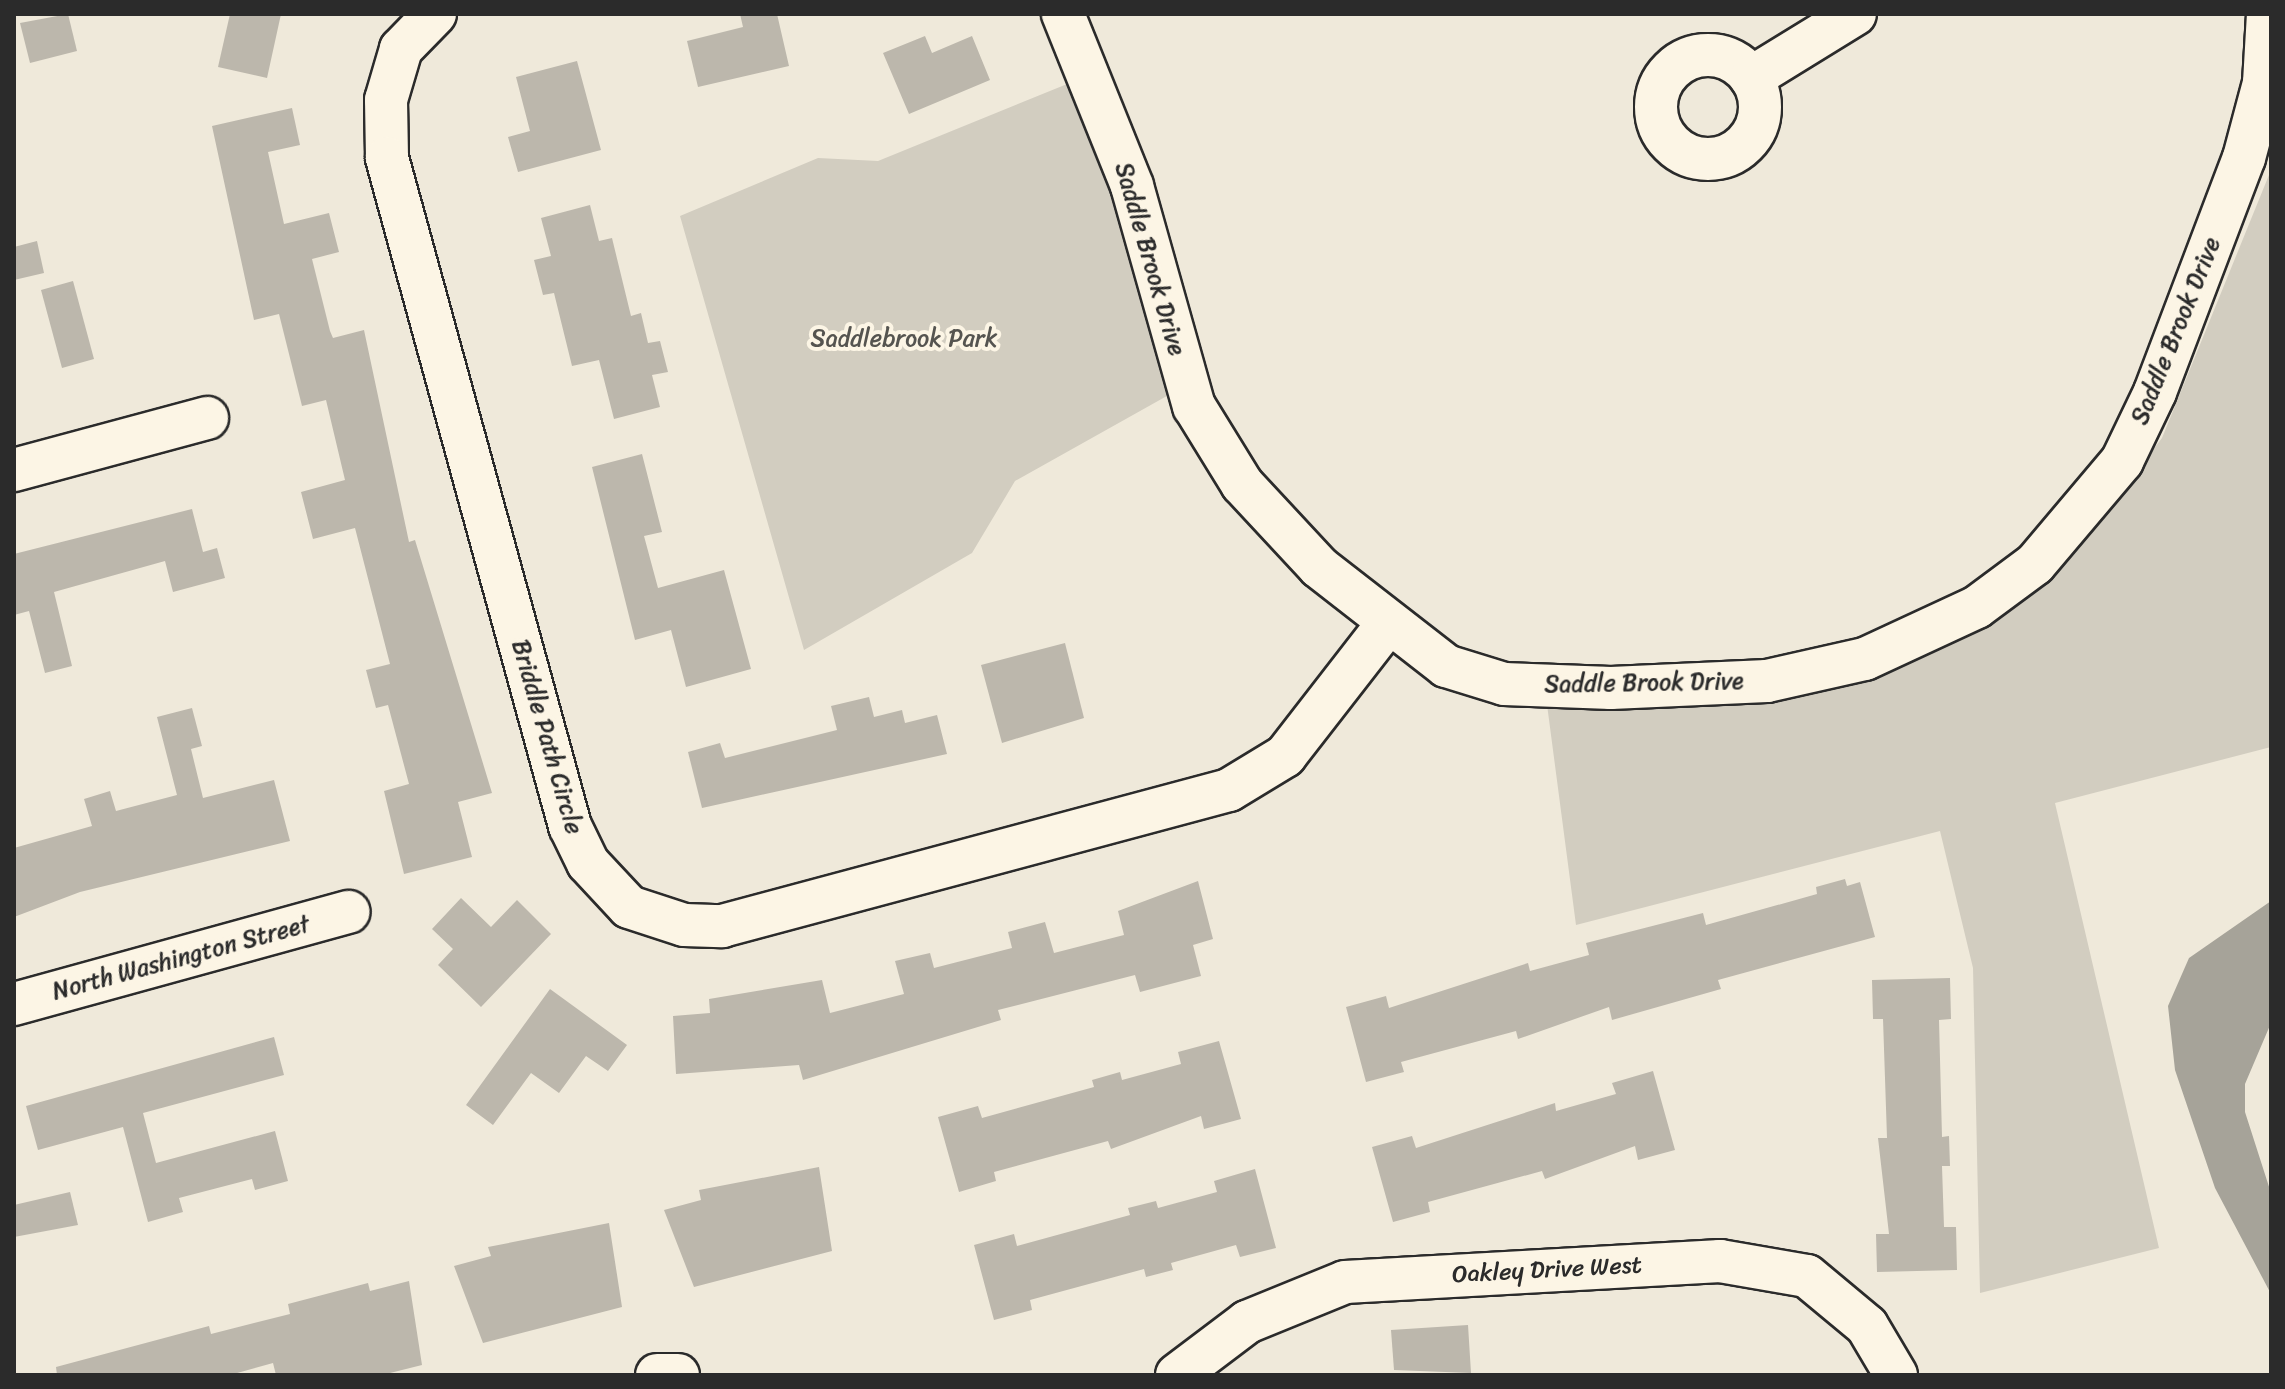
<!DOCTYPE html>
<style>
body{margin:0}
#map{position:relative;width:2285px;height:1389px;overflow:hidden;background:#efe9da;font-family:Sriracha,sans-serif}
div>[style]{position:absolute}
.green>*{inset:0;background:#d2cdc0}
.water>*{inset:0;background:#a6a399}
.building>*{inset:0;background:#bcb7ac}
.roads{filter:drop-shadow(2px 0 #2b2b2b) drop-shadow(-2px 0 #2b2b2b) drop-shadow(0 2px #2b2b2b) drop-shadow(0 -2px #2b2b2b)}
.minor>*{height:42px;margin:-21px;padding:0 21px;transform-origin:21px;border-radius:21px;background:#fcf5e5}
.minor>.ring{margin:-21px;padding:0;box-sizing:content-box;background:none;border:42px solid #fcf5e5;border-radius:50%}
span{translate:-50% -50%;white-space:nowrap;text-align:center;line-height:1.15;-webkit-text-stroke:8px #fcf5e5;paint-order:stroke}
.street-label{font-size:24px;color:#2b2b2b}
.park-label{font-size:24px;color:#555450}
.frame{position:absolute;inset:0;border:16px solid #2b2b2b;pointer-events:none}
</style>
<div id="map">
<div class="green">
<div style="clip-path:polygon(1077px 80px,1174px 392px,1015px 481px,972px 553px,804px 650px,680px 216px,818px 158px,878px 161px)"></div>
<div style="clip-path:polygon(2271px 170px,2271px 747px,2055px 803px,2159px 1248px,1980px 1293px,1973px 968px,1940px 831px,1576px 925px,1546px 697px,1860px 679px,1959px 639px,2004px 609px,2077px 549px,2162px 438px)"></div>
</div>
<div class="water">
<div style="clip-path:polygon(2271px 901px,2271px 1023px,2245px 1084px,2245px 1112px,2271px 1193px,2271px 1294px,2215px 1188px,2175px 1070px,2168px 1006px,2189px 958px)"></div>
</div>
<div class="building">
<div style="clip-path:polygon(68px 14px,77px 51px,30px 63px,20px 23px)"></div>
<div style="clip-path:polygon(230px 14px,281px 14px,267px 78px,218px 67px)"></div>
<div style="clip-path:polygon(740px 14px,777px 14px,789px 66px,698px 87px,687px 41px,743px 27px)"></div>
<div style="clip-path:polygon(925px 36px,932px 53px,972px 36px,990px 80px,909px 114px,883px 53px)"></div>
<div style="clip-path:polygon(577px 61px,601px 150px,518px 172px,508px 137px,530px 131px,516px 77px)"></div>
<div style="clip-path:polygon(292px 108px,300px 145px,268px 152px,284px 224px,329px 213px,339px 252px,312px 259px,330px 331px,333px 338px,364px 330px,409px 542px,415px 540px,492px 793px,458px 802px,472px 857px,404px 874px,384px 791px,409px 784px,388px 705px,376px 708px,366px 670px,390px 664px,355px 528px,313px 539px,301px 492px,345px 480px,326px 400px,302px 406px,279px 314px,254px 320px,212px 126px)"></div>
<div style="clip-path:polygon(590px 205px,599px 241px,612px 238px,631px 316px,641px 313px,648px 343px,660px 341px,668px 372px,652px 375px,660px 407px,614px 419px,599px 360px,572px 366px,554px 293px,543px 295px,534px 260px,551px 256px,541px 218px)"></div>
<div style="clip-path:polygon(37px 241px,44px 273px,14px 280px,14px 247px)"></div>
<div style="clip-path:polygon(73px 281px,94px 359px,62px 368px,41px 290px)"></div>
<div style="clip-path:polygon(642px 454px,662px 532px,644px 536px,658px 588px,724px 570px,751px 669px,686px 687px,671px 630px,635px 640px,592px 467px)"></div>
<div style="clip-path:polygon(192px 509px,203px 552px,217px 548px,225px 578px,173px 592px,165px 561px,54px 592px,72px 666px,45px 673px,29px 611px,14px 615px,14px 554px)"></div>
<div style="clip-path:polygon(1065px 643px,1084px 718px,1002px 743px,981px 665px)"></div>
<div style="clip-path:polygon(869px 697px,874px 717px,902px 710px,905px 723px,937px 715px,947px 754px,702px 808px,688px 752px,720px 743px,725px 758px,837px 730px,831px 706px)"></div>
<div style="clip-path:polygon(192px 708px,202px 746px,191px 749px,203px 798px,274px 780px,290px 841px,80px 892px,14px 917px,14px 848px,92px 826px,84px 799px,110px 791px,116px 811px,177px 795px,157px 717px)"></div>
<div style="clip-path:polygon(1845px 879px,1847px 886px,1860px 882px,1875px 937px,1718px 980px,1721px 989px,1612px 1020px,1609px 1007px,1518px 1039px,1516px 1031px,1401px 1062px,1404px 1072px,1366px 1082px,1346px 1007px,1386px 996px,1389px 1008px,1528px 963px,1530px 971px,1589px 955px,1586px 943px,1703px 913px,1706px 925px,1817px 894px,1816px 887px)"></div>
<div style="clip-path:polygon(1198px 881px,1213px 939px,1193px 945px,1201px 976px,1140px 992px,1135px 975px,998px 1010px,1001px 1020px,803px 1080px,799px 1065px,676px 1074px,673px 1016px,710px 1013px,709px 999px,822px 980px,830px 1013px,904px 994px,895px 961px,930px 953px,934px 968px,1012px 948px,1008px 932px,1045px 922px,1054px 953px,1124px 935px,1118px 911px)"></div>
<div style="clip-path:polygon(461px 898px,491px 927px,517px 900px,551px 934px,481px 1007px,438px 965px,453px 949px,432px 929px)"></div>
<div style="clip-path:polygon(1950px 978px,1951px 1019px,1939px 1020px,1942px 1137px,1949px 1136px,1950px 1166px,1942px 1166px,1944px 1227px,1956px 1227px,1957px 1270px,1877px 1272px,1876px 1234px,1889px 1234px,1878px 1138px,1887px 1138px,1883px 1019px,1873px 1019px,1872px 980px)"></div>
<div style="clip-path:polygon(550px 989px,627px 1045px,608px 1071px,586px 1056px,559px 1093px,531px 1073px,493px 1125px,466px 1105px)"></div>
<div style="clip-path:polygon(274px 1037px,284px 1075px,143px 1113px,156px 1163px,275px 1131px,288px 1181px,255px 1190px,252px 1179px,179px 1198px,183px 1212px,148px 1222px,123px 1127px,38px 1150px,26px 1106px)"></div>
<div style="clip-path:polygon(1219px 1041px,1241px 1119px,1204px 1129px,1201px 1116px,1111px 1149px,1108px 1141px,994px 1172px,996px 1181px,959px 1192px,938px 1117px,978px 1106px,982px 1118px,1094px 1087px,1092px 1080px,1120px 1072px,1122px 1080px,1181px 1064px,1178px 1052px)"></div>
<div style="clip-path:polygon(1653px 1071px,1675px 1150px,1638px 1160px,1635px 1146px,1545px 1179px,1542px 1171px,1428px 1202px,1430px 1212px,1393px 1222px,1372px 1147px,1412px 1136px,1416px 1148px,1555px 1103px,1556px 1111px,1616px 1094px,1612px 1083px)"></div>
<div style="clip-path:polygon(819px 1167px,832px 1251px,694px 1287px,664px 1210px,701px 1200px,699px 1190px)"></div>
<div style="clip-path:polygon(1255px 1169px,1276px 1248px,1240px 1257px,1236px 1245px,1171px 1263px,1173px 1270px,1146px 1277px,1144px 1269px,1030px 1300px,1032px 1310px,994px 1320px,974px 1245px,1014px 1234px,1017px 1246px,1130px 1215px,1128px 1208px,1156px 1201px,1158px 1208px,1217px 1192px,1214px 1181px)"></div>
<div style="clip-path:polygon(70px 1192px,78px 1225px,14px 1237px,14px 1205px)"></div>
<div style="clip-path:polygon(609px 1223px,622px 1307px,483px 1343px,454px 1266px,491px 1256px,488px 1247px)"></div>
<div style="clip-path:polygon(409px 1281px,422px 1365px,382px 1375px,276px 1375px,273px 1363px,230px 1375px,57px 1375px,56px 1367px,209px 1326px,211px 1334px,290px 1314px,288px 1304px,368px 1283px,370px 1291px)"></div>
<div style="clip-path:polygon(1468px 1325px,1471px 1373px,1394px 1370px,1391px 1330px)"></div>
</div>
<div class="roads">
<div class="minor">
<div style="left:435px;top:14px;width:49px;rotate:134.2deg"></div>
<div style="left:401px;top:49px;width:53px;rotate:106.4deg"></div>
<div style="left:386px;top:100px;width:58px;rotate:89deg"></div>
<div style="left:387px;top:158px;width:693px;rotate:74.68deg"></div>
<div style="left:570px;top:826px;width:41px;rotate:64.1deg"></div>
<div style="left:588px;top:863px;width:60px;rotate:47deg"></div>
<div style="left:629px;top:907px;width:58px;rotate:18.1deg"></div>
<div style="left:684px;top:925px;width:38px;rotate:2deg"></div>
<div style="left:722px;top:926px;width:525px;rotate:-15.02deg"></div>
<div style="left:1229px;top:790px;width:66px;rotate:-31.3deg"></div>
<div style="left:1285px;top:756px;width:168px;rotate:-52.2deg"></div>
<div style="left:1063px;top:14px;width:185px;rotate:68.1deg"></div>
<div style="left:1132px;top:186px;width:229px;rotate:74.3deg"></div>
<div style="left:1194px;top:406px;width:92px;rotate:58.4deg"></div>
<div style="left:1242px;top:484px;width:113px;rotate:47.1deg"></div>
<div style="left:1319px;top:567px;width:161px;rotate:37.9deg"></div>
<div style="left:1446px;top:666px;width:61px;rotate:17.2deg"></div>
<div style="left:1504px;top:684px;width:107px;rotate:2.1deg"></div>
<div style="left:1611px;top:688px;width:156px;rotate:-2.6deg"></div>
<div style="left:1767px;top:681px;width:100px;rotate:-12.7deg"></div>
<div style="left:1865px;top:659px;width:123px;rotate:-24.9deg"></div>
<div style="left:1977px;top:607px;width:72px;rotate:-36.6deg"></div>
<div style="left:2035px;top:564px;width:135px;rotate:-49.8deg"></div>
<div style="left:2122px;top:461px;width:76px;rotate:-64.4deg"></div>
<div style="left:2155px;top:392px;width:250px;rotate:-69.2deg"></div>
<div style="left:2244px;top:158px;width:78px;rotate:-75.1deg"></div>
<div style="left:2264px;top:83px;width:69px;rotate:-86.7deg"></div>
<div class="ring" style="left:1656px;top:55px;width:62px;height:62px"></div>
<div style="left:1751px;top:78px;width:122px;rotate:-31.6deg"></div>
<div style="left:14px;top:470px;width:200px;rotate:-15.1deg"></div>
<div style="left:14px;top:1004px;width:347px;rotate:-15.4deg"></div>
<div style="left:657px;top:1375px;width:21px"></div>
<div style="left:1177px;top:1375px;width:88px;rotate:-37.1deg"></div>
<div style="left:1247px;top:1322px;width:106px;rotate:-22.2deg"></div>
<div style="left:1345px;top:1282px;width:376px;rotate:-3.2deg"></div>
<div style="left:1720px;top:1261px;width:88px;rotate:9.8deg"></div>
<div style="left:1807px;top:1276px;width:78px;rotate:39.8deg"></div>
<div style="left:1867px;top:1326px;width:57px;rotate:59.4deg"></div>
</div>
</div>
<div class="street-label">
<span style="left:1150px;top:259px;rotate:74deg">Saddle Brook Drive</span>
<span style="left:2176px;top:331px;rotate:-68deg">Saddle Brook Drive</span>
<span style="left:1644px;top:683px;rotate:-1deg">Saddle Brook Drive</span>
<span style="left:547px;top:737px;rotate:74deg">Briddle Path Circle</span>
<span style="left:181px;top:958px;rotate:-15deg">North Washington Street</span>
<span style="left:1547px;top:1270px;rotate:-3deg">Oakley Drive West</span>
</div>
<div class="park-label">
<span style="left:904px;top:339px">Saddlebrook Park</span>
</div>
<div class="frame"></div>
</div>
